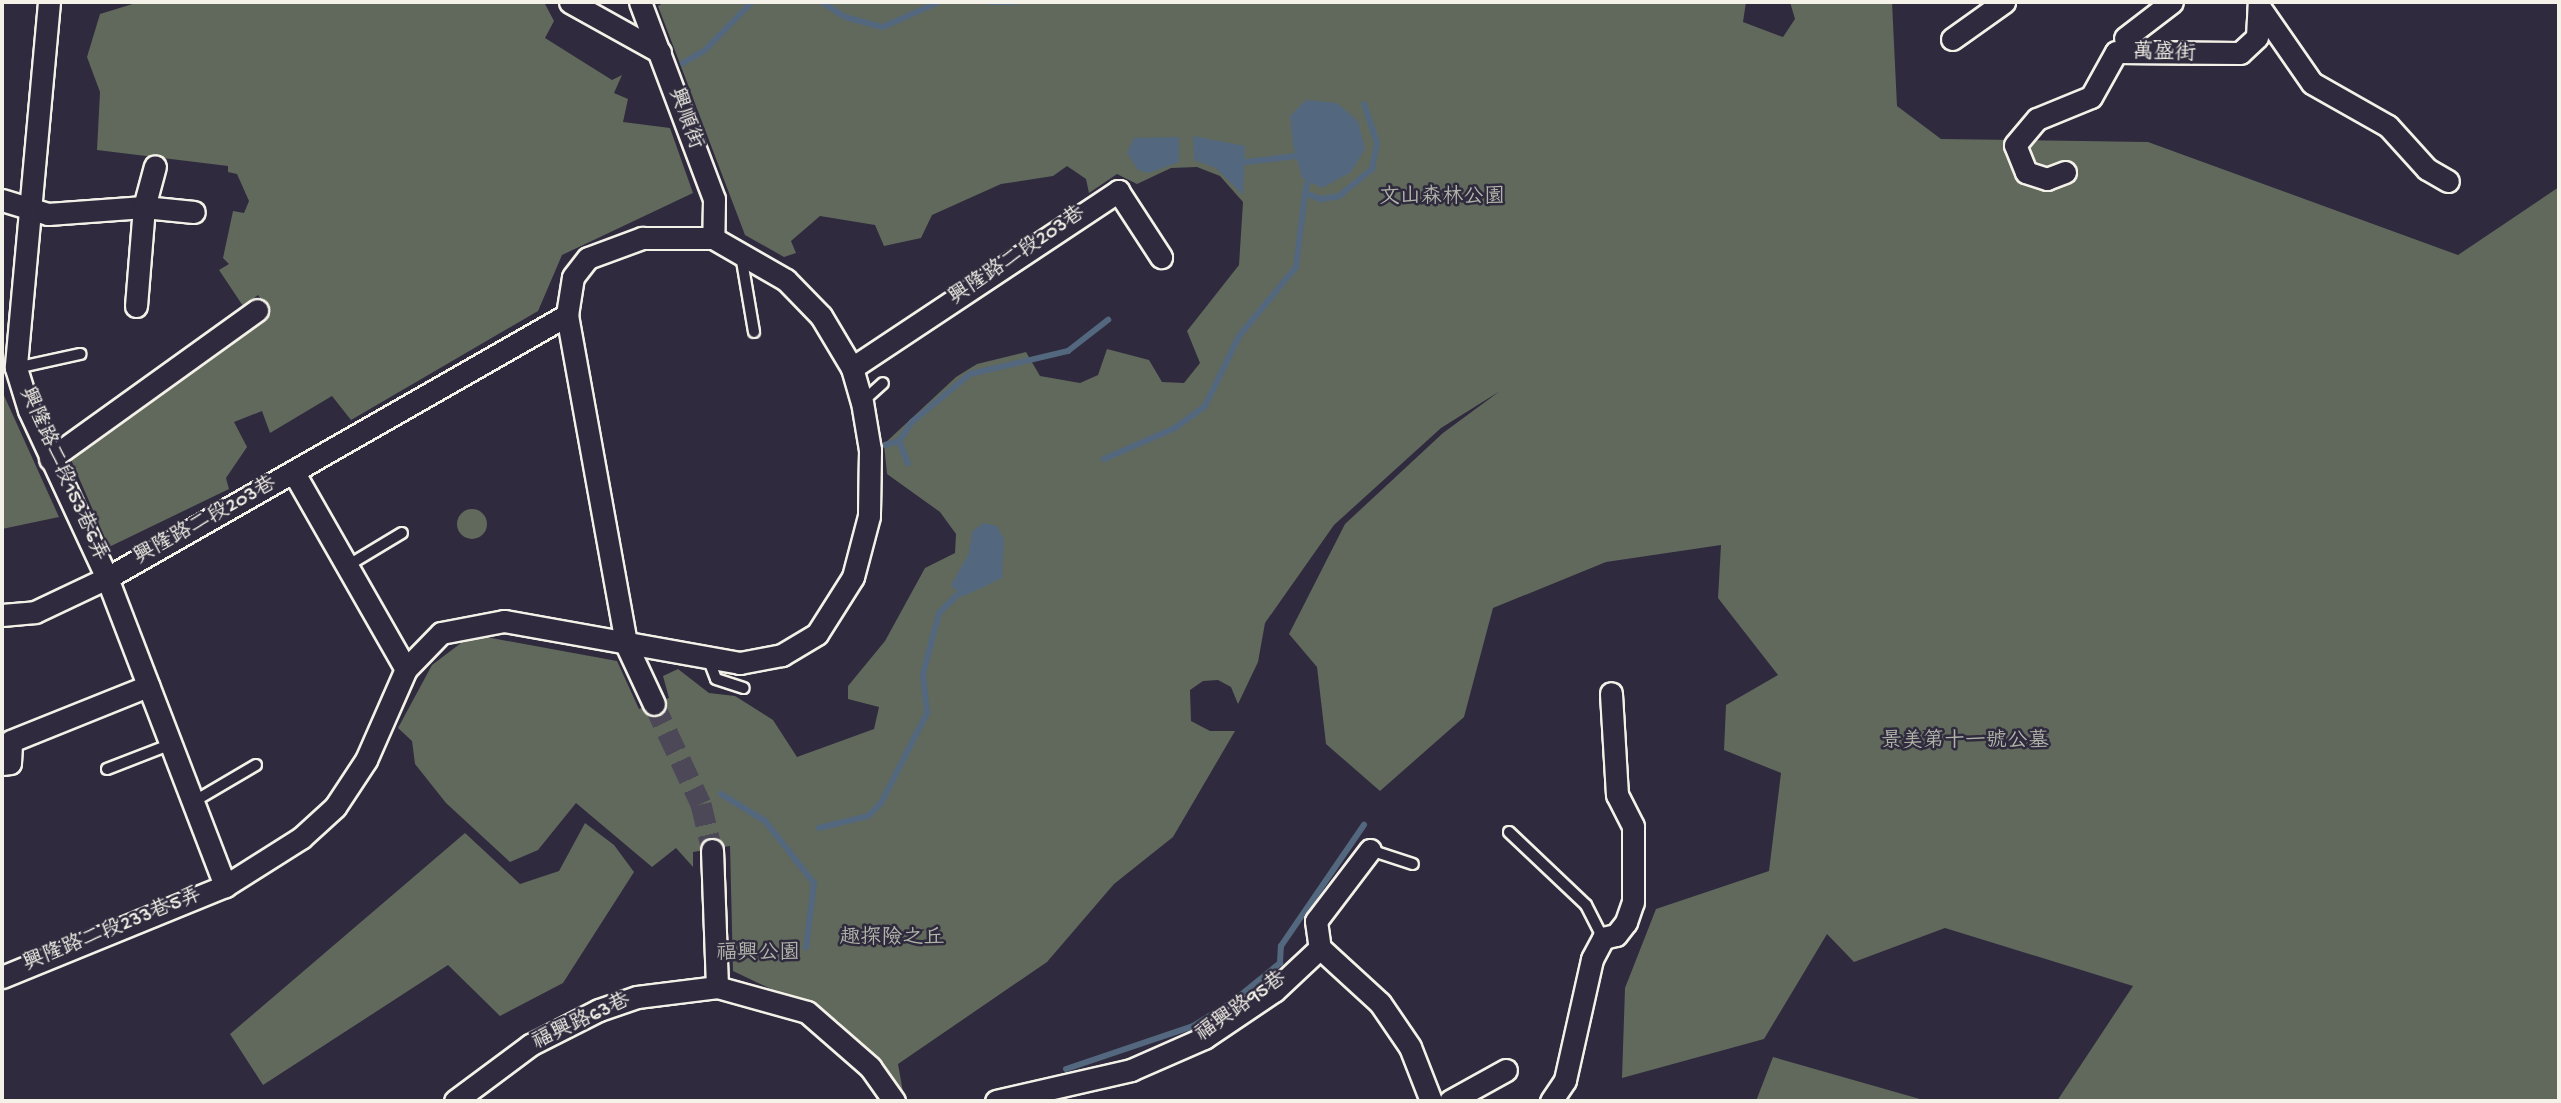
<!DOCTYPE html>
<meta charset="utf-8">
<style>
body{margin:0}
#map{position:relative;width:2561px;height:1103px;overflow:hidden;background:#2f2a3d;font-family:"Gochi Hand","LXGW WenKai TC",sans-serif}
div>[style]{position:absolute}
.green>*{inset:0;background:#60695c}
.round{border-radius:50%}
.water>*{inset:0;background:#53687e}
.stream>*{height:6px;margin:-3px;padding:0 3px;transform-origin:3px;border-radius:3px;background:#53687e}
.street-tunnel>*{height:21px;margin-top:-10.5px;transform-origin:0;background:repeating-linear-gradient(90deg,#4d4857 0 21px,transparent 0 31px)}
.roads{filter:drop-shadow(2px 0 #f4f1e8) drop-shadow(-2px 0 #f4f1e8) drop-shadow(0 2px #f4f1e8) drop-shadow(0 -2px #f4f1e8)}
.lane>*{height:10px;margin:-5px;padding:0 5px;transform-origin:5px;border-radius:5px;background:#2f2a3d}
.street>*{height:21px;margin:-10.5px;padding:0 10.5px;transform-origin:10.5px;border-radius:10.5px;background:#2f2a3d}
span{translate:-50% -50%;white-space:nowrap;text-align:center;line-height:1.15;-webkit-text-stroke:5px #2f2a3d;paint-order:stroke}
.street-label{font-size:21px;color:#f4f1e8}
.park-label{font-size:21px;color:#b1b4a9}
.frame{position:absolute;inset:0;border:4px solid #f4f1e8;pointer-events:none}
</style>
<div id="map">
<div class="green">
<div style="clip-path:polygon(139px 2px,544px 2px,554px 21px,545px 38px,612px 80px,622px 75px,614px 93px,628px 99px,623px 122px,670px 128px,693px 193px,562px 255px,538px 311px,351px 420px,332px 396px,270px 433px,262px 411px,234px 422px,247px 447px,226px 478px,229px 489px,109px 547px,69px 455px,271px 314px,258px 295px,243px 306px,219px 270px,229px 264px,223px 258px,233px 211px,244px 213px,249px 201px,237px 174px,228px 172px,228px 166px,97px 150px,100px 92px,87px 57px,100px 14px)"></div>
<div style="clip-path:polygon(665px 2px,1746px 2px,1743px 22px,1783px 37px,1795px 19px,1790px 2px,1892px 2px,1897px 106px,1941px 139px,2148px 142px,2458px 255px,2559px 187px,2559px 1101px,2057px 1101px,2133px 986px,1945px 928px,1854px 962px,1827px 934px,1764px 1039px,1622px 1078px,1625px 988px,1656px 909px,1769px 871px,1781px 773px,1724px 750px,1726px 705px,1778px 675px,1718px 598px,1721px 545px,1606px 562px,1493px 608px,1464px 717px,1380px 791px,1326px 744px,1317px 667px,1289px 634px,1345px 524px,1443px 433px,1500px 391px,1441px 428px,1334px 525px,1265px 623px,1258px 662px,1238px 704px,1231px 687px,1218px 680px,1203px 681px,1190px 690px,1191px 721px,1210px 731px,1235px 731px,1173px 837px,1114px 884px,1047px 962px,898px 1064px,903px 1092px,838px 1021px,733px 971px,730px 846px,693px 852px,693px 867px,676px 848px,652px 867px,576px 803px,538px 850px,510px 862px,446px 803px,415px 764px,412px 741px,398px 728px,432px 665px,461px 643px,486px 637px,617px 661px,639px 709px,669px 698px,663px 676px,678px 669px,709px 693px,735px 696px,773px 720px,797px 757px,874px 729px,879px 707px,848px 699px,848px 686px,885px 641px,925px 568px,955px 553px,956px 534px,940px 512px,887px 474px,884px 444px,956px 377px,977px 364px,1026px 352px,1040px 376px,1080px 383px,1098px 375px,1107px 349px,1149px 360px,1162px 382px,1184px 383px,1200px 363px,1187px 331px,1239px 265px,1243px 202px,1220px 176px,1197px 167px,1171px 168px,1137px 184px,1117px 174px,1089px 193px,1086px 179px,1067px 166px,1053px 176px,1001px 184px,932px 215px,921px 238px,884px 246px,875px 225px,820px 216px,791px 241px,796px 253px,784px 257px,745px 235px,658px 6px)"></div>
<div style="clip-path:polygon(2px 391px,59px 517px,2px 529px)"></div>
<div class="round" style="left:457px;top:509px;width:30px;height:30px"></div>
<div style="clip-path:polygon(585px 823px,614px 845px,634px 872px,563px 983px,500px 1016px,448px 965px,263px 1085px,230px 1034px,465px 833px,520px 884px,559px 871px)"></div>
<div style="clip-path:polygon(1773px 1057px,1927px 1101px,1756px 1101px)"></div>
</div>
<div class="water">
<div style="clip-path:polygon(1306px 100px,1337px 103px,1358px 121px,1365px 149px,1351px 172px,1322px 188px,1302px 178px,1293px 145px,1290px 116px)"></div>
<div style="clip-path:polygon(1193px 136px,1245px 146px,1243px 195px,1216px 168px,1194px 160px)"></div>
<div style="clip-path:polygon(1179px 137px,1179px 162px,1149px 173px,1138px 170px,1127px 153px,1134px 138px)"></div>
<div style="clip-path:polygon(983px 523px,997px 526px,1004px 539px,1002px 578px,962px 597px,951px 585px,969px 553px,972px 532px)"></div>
</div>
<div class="stream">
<div style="left:822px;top:2px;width:27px;rotate:33deg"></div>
<div style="left:845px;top:17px;width:39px;rotate:15deg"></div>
<div style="left:883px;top:27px;width:61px;rotate:-24.1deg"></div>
<div style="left:989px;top:2px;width:26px"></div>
<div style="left:683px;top:63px;width:24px;rotate:-30deg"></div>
<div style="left:704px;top:51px;width:69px;rotate:-45.6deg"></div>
<div style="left:1246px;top:162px;width:50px;rotate:-6.8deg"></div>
<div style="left:1308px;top:181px;width:12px;rotate:104deg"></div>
<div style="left:1305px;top:193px;width:17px;rotate:21deg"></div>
<div style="left:1321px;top:199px;width:18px;rotate:-9deg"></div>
<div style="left:1339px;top:196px;width:43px;rotate:-39.3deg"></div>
<div style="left:1372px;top:169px;width:26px;rotate:-79deg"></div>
<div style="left:1377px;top:143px;width:41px;rotate:-108.4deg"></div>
<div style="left:899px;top:441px;width:23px;rotate:-56deg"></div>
<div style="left:912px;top:422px;width:75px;rotate:-39.6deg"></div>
<div style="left:970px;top:374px;width:101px;rotate:-13.2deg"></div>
<div style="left:1068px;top:351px;width:51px;rotate:-37.8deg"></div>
<div style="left:885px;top:445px;width:15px;rotate:-16deg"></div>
<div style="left:899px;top:441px;width:24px;rotate:68deg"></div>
<div style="left:1104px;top:459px;width:77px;rotate:-23.6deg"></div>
<div style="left:1175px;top:428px;width:37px;rotate:-36deg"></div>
<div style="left:1205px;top:406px;width:78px;rotate:-64.1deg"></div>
<div style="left:1239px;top:336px;width:89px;rotate:-50.4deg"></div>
<div style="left:1296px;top:267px;width:75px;rotate:-83.1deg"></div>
<div style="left:721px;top:794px;width:52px;rotate:31.5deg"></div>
<div style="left:765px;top:821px;width:79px;rotate:51.7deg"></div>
<div style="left:814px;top:883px;width:65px;rotate:97deg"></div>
<div style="left:819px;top:828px;width:50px;rotate:-13.8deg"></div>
<div style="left:868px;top:816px;width:18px;rotate:-45deg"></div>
<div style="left:881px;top:803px;width:101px;rotate:-62.9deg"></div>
<div style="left:927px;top:713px;width:39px;rotate:-96deg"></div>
<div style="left:923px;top:674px;width:63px;rotate:-75.3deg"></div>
<div style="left:939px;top:613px;width:25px;rotate:-45deg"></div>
<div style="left:1066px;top:1069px;width:134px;rotate:-18.7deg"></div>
<div style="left:1193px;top:1026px;width:46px;rotate:-31.6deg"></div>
<div style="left:1232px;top:1002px;width:62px;rotate:-39.1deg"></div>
<div style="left:1280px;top:963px;width:17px;rotate:-87deg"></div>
<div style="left:1281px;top:946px;width:147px;rotate:-55.6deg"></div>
</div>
<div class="street-tunnel">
<div style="left:654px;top:704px;width:110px;rotate:64.8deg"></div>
<div style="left:701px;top:804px;width:47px;rotate:76.6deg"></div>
</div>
<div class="roads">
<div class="lane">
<div style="left:741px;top:255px;width:78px;rotate:80.4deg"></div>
<div style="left:16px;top:368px;width:66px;rotate:-12.3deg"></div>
<div style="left:862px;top:402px;width:28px;rotate:-42deg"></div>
<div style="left:347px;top:566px;width:64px;rotate:-31deg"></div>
<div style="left:708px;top:658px;width:22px;rotate:69deg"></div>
<div style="left:716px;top:679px;width:29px;rotate:18deg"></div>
<div style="left:107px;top:769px;width:66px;rotate:-21.2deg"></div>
<div style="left:193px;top:802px;width:73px;rotate:-30.4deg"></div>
<div style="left:1509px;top:832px;width:106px;rotate:43.5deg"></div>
<div style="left:1586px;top:905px;width:37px;rotate:63deg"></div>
<div style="left:1370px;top:850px;width:45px;rotate:18deg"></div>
</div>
<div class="street">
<div style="left:49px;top:2px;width:367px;rotate:95.2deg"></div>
<div style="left:16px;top:368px;width:44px;rotate:72.8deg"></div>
<div style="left:29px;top:410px;width:185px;rotate:65.1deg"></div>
<div style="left:107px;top:578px;width:330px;rotate:69deg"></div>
<div style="left:570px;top:2px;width:103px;rotate:29.1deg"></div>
<div style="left:640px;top:2px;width:210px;rotate:69.4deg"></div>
<div style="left:714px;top:199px;width:39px;rotate:91deg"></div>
<div style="left:2260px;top:8px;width:91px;rotate:55.3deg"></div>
<div style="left:2312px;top:83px;width:87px;rotate:29.5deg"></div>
<div style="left:2388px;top:126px;width:58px;rotate:47.8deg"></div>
<div style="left:2427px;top:169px;width:24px;rotate:30deg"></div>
<div style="left:2125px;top:38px;width:59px;rotate:-37.5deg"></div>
<div style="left:1952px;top:39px;width:64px;rotate:-35.4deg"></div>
<div style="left:2065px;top:172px;width:19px;rotate:159deg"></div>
<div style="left:2047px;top:179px;width:22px;rotate:-162deg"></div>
<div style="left:2026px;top:172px;width:29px;rotate:-112deg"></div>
<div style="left:2015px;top:145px;width:34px;rotate:-50deg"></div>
<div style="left:2037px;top:119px;width:58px;rotate:-22.2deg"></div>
<div style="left:2091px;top:97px;width:51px;rotate:-60.9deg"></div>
<div style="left:2116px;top:52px;width:124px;rotate:0.5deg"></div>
<div style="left:2240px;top:53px;width:23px;rotate:-43deg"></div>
<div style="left:2257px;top:37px;width:35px;rotate:-87deg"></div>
<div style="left:2px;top:200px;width:48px;rotate:16.9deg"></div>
<div style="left:48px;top:214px;width:96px;rotate:-4.2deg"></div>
<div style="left:144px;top:207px;width:50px;rotate:5.7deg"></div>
<div style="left:136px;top:306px;width:99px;rotate:-85.4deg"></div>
<div style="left:144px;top:207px;width:42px;rotate:-75deg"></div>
<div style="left:567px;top:315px;width:334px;rotate:79.8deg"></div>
<div style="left:626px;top:644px;width:66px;rotate:65deg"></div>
<div style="left:852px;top:368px;width:320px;rotate:-33.6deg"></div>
<div style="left:1118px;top:191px;width:79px;rotate:56.9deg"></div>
<div style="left:50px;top:459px;width:255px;rotate:-35.7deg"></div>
<div style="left:294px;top:473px;width:226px;rotate:60.3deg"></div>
<div style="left:2px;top:615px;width:33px;rotate:-5deg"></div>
<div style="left:35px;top:612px;width:80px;rotate:-25.3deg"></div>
<div style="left:107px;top:578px;width:530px;rotate:-29.76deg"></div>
<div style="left:567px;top:315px;width:38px;rotate:-81deg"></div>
<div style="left:573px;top:277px;width:24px;rotate:-52deg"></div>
<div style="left:588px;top:258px;width:58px;rotate:-20.3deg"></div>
<div style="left:642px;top:238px;width:71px"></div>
<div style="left:713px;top:238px;width:84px;rotate:29.9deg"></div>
<div style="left:786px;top:280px;width:50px;rotate:45.8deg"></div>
<div style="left:821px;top:316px;width:61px;rotate:59.2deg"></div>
<div style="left:852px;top:368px;width:35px;rotate:74deg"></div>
<div style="left:862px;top:402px;width:49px;rotate:80.5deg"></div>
<div style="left:870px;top:450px;width:66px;rotate:90.9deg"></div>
<div style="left:869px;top:516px;width:63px;rotate:104.7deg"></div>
<div style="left:853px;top:577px;width:67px;rotate:122.3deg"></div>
<div style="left:817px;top:634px;width:41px;rotate:149deg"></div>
<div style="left:782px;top:655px;width:43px;rotate:169.2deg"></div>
<div style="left:740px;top:663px;width:240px;rotate:-169.9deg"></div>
<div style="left:504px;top:621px;width:64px;rotate:169.2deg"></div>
<div style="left:441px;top:633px;width:50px;rotate:134.2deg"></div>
<div style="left:406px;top:669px;width:99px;rotate:113.7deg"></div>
<div style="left:366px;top:760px;width:56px;rotate:123.4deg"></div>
<div style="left:335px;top:807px;width:46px;rotate:137.6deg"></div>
<div style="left:301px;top:838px;width:90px;rotate:147.7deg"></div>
<div style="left:225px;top:886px;width:241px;rotate:157.8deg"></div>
<div style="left:2px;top:764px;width:8px;rotate:-7deg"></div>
<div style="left:10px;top:763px;width:22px;rotate:-87deg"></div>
<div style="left:11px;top:741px;width:148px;rotate:-21.9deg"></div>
<div style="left:712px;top:850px;width:137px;rotate:87.9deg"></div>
<div style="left:1370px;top:850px;width:89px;rotate:127.3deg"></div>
<div style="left:1316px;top:921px;width:27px;rotate:82deg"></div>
<div style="left:1320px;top:948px;width:81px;rotate:42.5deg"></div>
<div style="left:1380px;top:1003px;width:53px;rotate:55.7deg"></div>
<div style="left:1410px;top:1047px;width:58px;rotate:68.7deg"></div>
<div style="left:455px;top:1101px;width:94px;rotate:-36.7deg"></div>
<div style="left:530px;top:1045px;width:77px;rotate:-26.9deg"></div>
<div style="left:599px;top:1010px;width:40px;rotate:-18.9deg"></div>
<div style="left:637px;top:997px;width:81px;rotate:-7.1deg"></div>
<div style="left:717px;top:987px;width:93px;rotate:15.5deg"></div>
<div style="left:807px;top:1012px;width:84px;rotate:41.1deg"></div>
<div style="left:870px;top:1067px;width:42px;rotate:54.8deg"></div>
<div style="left:996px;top:1101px;width:139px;rotate:-12.9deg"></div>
<div style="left:1131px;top:1070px;width:80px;rotate:-23.7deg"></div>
<div style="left:1204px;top:1038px;width:84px;rotate:-33.9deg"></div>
<div style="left:1274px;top:991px;width:63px;rotate:-43.1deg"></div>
<div style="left:1450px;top:1101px;width:64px;rotate:-29deg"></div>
<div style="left:1551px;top:1101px;width:25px;rotate:-56deg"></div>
<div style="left:1565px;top:1080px;width:124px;rotate:-77.4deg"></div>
<div style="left:1592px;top:959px;width:24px;rotate:-62deg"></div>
<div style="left:1603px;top:938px;width:13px;rotate:-13deg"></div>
<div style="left:1616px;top:935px;width:16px;rotate:-52deg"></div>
<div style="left:1626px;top:922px;width:21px;rotate:-71deg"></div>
<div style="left:1633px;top:902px;width:76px;rotate:-90deg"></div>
<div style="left:1633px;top:826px;width:35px;rotate:-117deg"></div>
<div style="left:1617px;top:795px;width:102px;rotate:-93.4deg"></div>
</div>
</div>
<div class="street-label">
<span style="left:2164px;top:55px;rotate:2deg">萬盛街</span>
<span style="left:684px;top:119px;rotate:70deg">興順街</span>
<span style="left:1018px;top:257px;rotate:-34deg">興隆路二段203巷</span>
<span style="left:62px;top:475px;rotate:66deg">興隆路二段153巷6弄</span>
<span style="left:206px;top:522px;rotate:-29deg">興隆路二段203巷</span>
<span style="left:113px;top:931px;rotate:-22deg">興隆路二段233巷5弄</span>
<span style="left:1242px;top:1008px;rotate:-35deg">福興路95巷</span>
<span style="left:582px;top:1023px;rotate:-25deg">福興路63巷</span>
</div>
<div class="park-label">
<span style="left:1442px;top:199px">文山森林公園</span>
<span style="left:1965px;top:743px">景美第十一號公墓</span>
<span style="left:892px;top:940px">趣探險之丘</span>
<span style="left:758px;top:955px">福興公園</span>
</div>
<div class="frame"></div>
</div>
